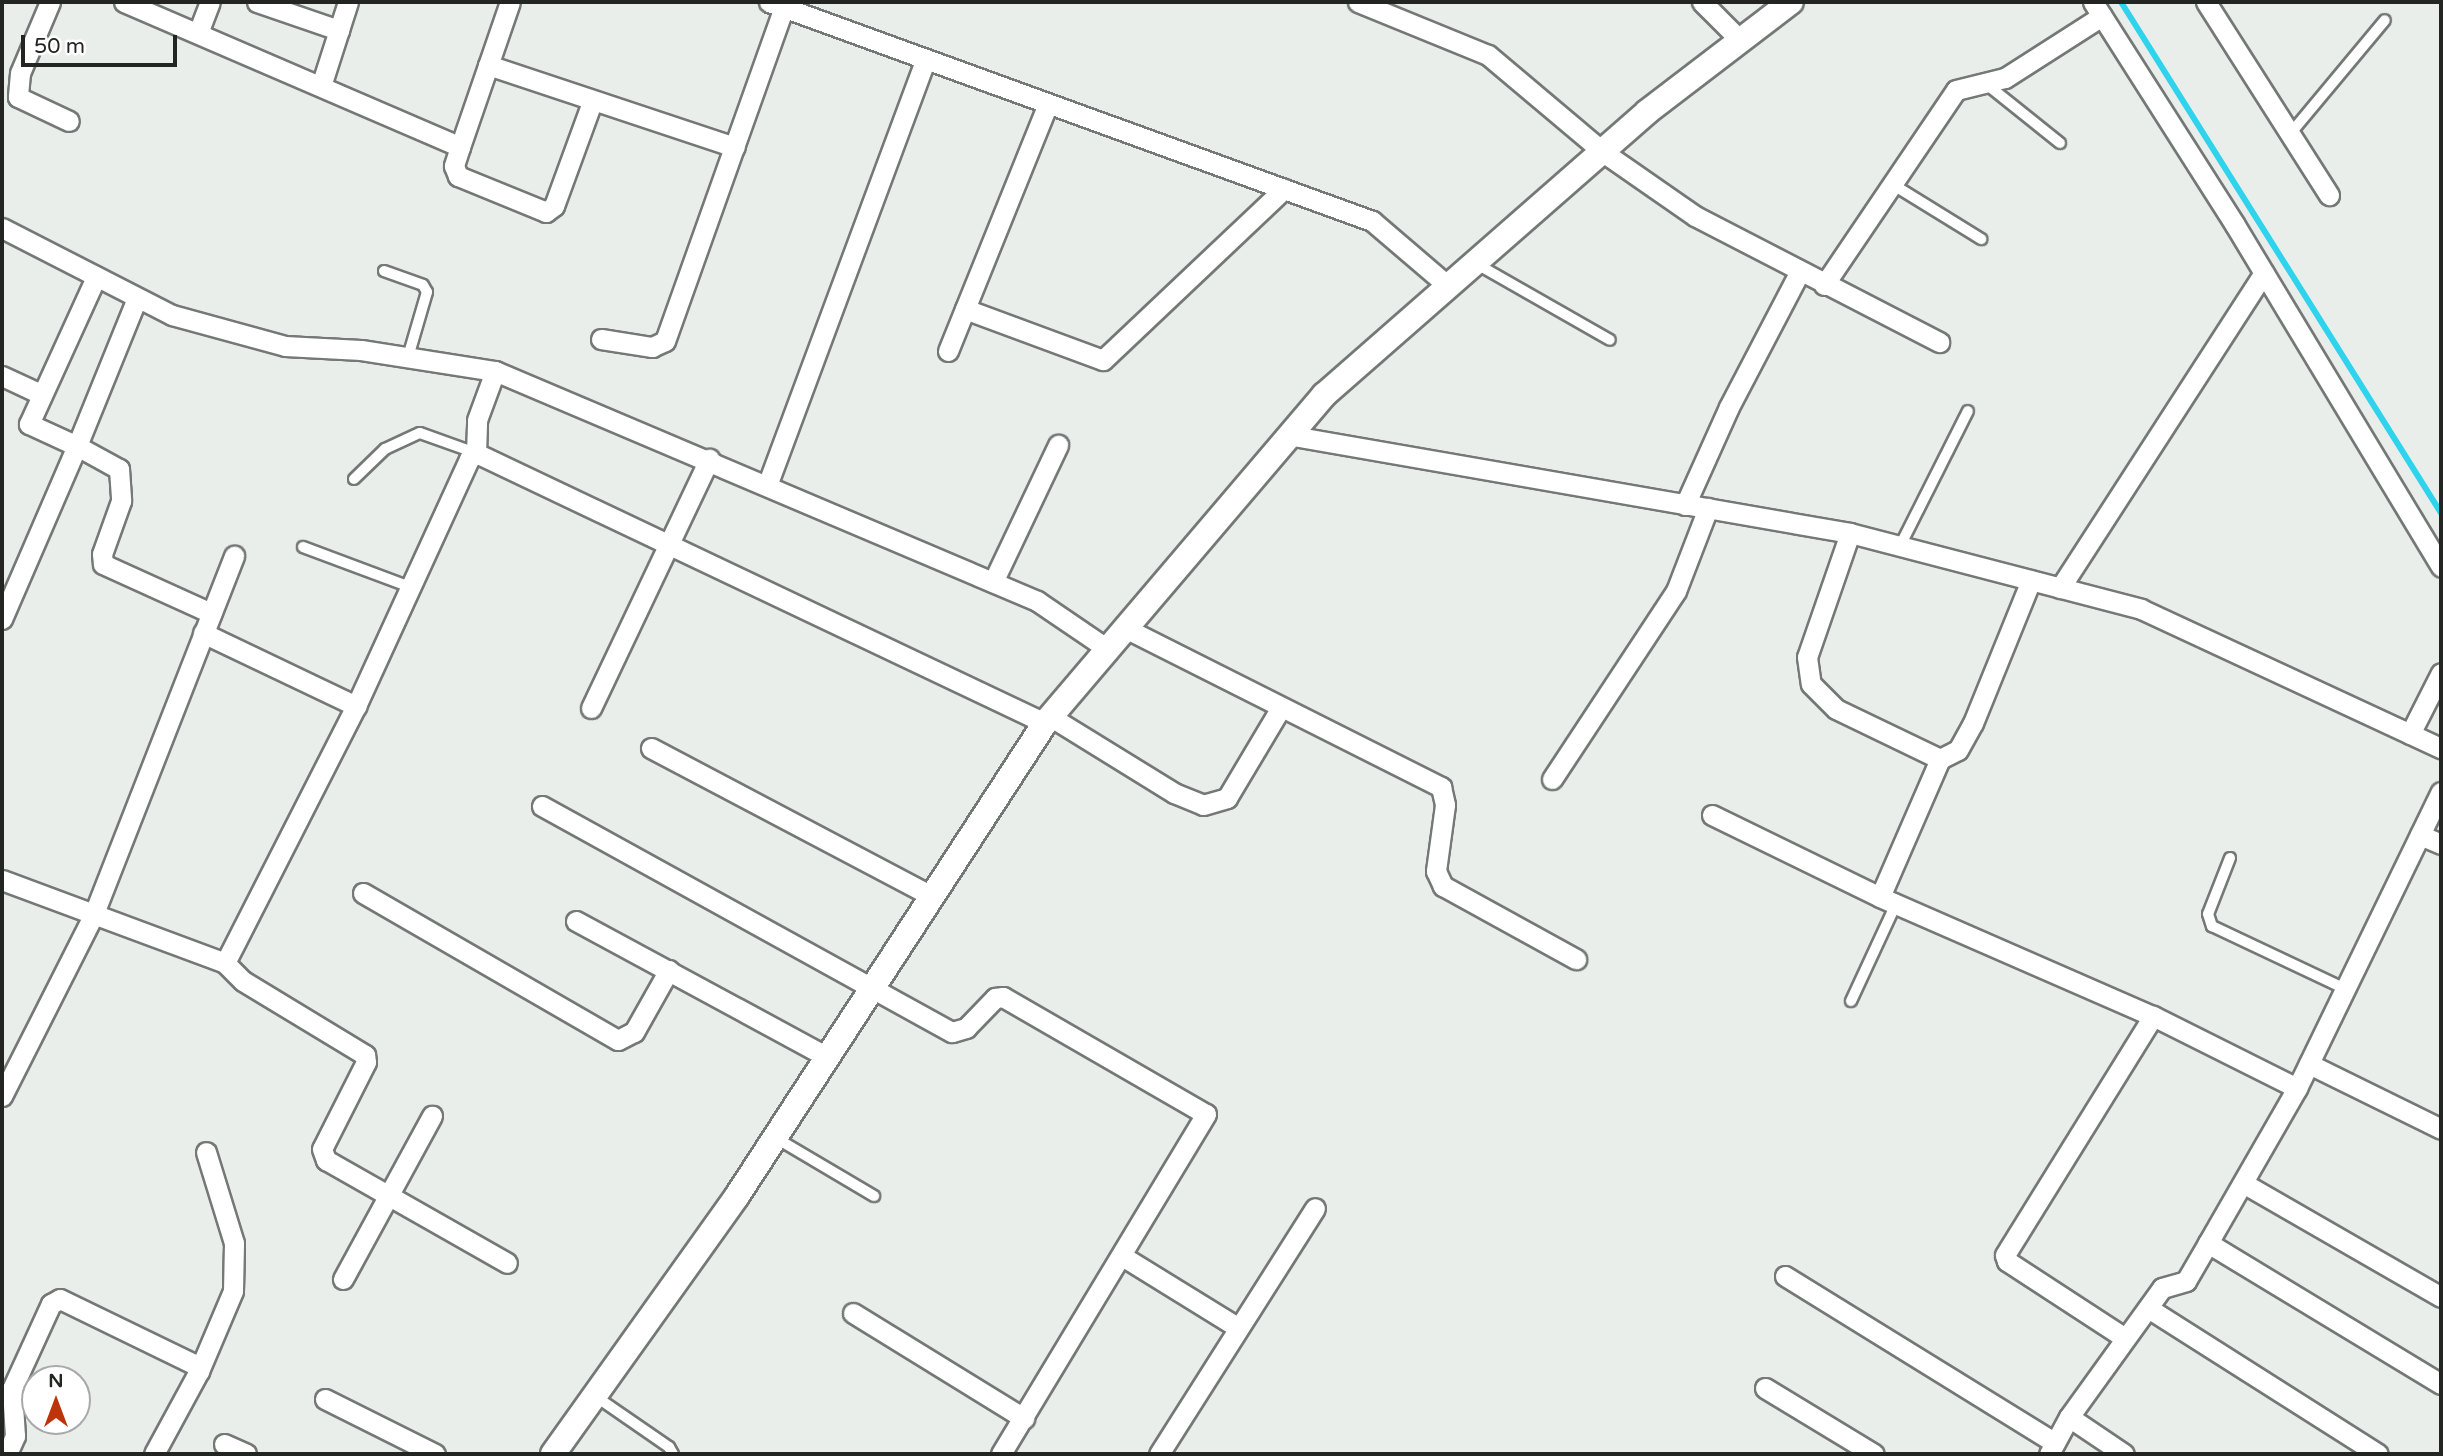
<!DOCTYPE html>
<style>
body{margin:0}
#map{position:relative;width:2443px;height:1456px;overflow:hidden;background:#e9eeeb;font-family:"Varela Round",sans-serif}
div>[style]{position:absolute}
.stream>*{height:6px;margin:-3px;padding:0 3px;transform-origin:3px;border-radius:3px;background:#2fd3ec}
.roads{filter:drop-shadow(2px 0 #747876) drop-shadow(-2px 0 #747876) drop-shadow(0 2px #747876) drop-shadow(0 -2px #747876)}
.service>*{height:10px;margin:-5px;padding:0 5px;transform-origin:5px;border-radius:5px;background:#fff}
.minor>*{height:19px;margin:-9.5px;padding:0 9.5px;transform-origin:9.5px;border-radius:9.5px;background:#fff}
.tertiary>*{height:24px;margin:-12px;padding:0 12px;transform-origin:12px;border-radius:12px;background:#fff}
span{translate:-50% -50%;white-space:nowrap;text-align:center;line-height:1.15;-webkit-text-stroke:7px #fff;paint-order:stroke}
.frame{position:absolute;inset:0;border:4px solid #232523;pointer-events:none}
.north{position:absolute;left:21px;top:1365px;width:70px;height:70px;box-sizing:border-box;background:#fff;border:2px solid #a7a8a7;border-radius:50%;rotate:0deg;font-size:19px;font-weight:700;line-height:28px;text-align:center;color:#232523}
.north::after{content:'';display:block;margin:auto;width:24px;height:32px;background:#bd330b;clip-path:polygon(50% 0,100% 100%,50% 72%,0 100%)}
.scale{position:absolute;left:21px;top:35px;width:156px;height:32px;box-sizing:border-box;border:4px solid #232523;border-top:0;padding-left:9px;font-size:21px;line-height:24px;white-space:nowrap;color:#232523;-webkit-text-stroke:5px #fff;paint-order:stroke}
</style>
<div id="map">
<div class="stream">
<div style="left:2121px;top:2px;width:603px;rotate:57.94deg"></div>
</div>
<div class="roads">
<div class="service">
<div style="left:1985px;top:83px;width:96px;rotate:38.7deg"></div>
<div style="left:2290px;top:134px;width:148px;rotate:-50.2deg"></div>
<div style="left:1892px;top:184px;width:105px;rotate:31.7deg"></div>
<div style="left:1475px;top:263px;width:155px;rotate:29.7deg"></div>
<div style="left:384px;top:271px;width:41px;rotate:19.7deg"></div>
<div style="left:423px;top:285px;width:8px;rotate:60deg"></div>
<div style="left:427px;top:292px;width:68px;rotate:106.3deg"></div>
<div style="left:354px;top:479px;width:43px;rotate:-44.1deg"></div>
<div style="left:385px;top:449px;width:38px;rotate:-25deg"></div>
<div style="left:420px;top:433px;width:59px;rotate:19.7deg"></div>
<div style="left:1900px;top:546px;width:151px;rotate:-63.3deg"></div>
<div style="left:303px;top:547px;width:114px;rotate:20.5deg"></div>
<div style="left:2230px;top:858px;width:60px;rotate:111.4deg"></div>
<div style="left:2208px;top:914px;width:13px;rotate:72deg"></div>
<div style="left:2212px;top:926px;width:147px;rotate:25.3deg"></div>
<div style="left:1851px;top:1001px;width:107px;rotate:-65.1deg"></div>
<div style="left:776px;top:1138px;width:114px;rotate:30.6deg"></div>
<div style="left:595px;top:1396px;width:90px;rotate:34.6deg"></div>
<div style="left:669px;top:1447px;width:8px;rotate:60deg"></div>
</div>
<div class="minor">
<div style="left:50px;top:2px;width:77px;rotate:112.9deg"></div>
<div style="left:20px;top:73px;width:24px;rotate:95deg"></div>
<div style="left:18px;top:97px;width:56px;rotate:25.2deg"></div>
<div style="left:124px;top:2px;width:366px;rotate:23.3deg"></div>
<div style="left:460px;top:147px;width:20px;rotate:108deg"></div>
<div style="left:454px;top:166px;width:11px;rotate:68deg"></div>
<div style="left:458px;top:176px;width:95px;rotate:22.2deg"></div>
<div style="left:546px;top:212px;width:10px;rotate:-37deg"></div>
<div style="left:554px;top:206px;width:111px;rotate:-69.9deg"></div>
<div style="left:257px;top:2px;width:87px;rotate:18.9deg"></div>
<div style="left:769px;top:2px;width:642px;rotate:19.96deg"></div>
<div style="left:1372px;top:221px;width:100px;rotate:40.5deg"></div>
<div style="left:1358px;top:2px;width:140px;rotate:22.2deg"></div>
<div style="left:1488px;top:55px;width:150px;rotate:40.1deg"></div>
<div style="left:1603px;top:152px;width:112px;rotate:34.8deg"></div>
<div style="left:1695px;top:216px;width:275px;rotate:27.3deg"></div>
<div style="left:1702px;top:2px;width:54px;rotate:45deg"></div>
<div style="left:2093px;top:2px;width:264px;rotate:57.5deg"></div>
<div style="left:2235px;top:225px;width:399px;rotate:58.9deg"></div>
<div style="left:2206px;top:2px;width:229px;rotate:57.5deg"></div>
<div style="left:198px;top:33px;width:33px;rotate:-69deg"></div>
<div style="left:488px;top:65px;width:260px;rotate:18.4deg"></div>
<div style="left:321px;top:86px;width:88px;rotate:-72.2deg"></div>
<div style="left:460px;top:147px;width:153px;rotate:-71deg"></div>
<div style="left:2px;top:228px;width:191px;rotate:27.1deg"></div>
<div style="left:172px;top:315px;width:117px;rotate:15.3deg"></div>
<div style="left:285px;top:346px;width:76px;rotate:3deg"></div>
<div style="left:361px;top:350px;width:136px;rotate:8.9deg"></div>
<div style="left:495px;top:371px;width:589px;rotate:22.99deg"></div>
<div style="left:1037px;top:601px;width:87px;rotate:34.2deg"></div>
<div style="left:1824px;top:285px;width:235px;rotate:-55.9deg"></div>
<div style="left:1956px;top:90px;width:50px;rotate:-13.8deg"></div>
<div style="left:2005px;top:78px;width:115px;rotate:-32.6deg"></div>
<div style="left:137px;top:298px;width:160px;rotate:112.1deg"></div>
<div style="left:77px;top:446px;width:48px;rotate:28.7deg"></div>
<div style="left:119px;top:469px;width:32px;rotate:86deg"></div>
<div style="left:121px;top:501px;width:56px;rotate:109.7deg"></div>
<div style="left:102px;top:554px;width:10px;rotate:84deg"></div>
<div style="left:103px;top:564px;width:119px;rotate:24.4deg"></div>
<div style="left:965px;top:309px;width:147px;rotate:20.3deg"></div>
<div style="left:1103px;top:360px;width:249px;rotate:-43.4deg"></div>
<div style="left:601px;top:339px;width:52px;rotate:8.9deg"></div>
<div style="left:652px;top:347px;width:14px;rotate:-25deg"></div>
<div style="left:665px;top:341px;width:355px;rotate:-70.4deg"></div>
<div style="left:948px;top:351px;width:267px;rotate:-68deg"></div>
<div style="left:2px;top:376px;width:43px;rotate:24.8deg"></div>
<div style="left:1293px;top:436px;width:565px;rotate:9.88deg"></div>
<div style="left:1850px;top:533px;width:301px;rotate:14.6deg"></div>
<div style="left:2141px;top:609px;width:331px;rotate:24.9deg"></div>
<div style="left:476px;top:453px;width:33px;rotate:-88deg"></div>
<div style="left:477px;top:420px;width:52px;rotate:-69.8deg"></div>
<div style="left:768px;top:483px;width:452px;rotate:-69.6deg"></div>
<div style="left:1685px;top:505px;width:107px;rotate:-65.8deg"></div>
<div style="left:1729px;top:407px;width:151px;rotate:-62.4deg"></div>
<div style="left:1850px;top:533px;width:131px;rotate:109.1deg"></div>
<div style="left:1807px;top:657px;width:27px;rotate:82deg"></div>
<div style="left:1811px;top:684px;width:35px;rotate:45deg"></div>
<div style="left:1836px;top:709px;width:115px;rotate:25.7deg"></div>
<div style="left:1940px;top:759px;width:150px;rotate:113.5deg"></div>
<div style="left:993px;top:582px;width:152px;rotate:-64.6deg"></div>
<div style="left:2060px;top:588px;width:375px;rotate:-57.1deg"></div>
<div style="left:2px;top:619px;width:189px;rotate:-66.6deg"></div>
<div style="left:77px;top:446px;width:53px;rotate:-155.4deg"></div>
<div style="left:29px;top:424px;width:162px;rotate:-65.5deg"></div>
<div style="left:1127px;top:629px;width:352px;rotate:26.7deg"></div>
<div style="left:1441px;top:787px;width:18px;rotate:77deg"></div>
<div style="left:1445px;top:805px;width:67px;rotate:97.8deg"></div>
<div style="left:1436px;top:871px;width:17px;rotate:65deg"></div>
<div style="left:1443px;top:886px;width:152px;rotate:28.8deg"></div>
<div style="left:203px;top:633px;width:170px;rotate:25.5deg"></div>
<div style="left:591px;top:708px;width:276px;rotate:-64.6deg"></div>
<div style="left:1051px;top:717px;width:145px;rotate:31.7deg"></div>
<div style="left:1174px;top:793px;width:31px;rotate:22deg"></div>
<div style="left:1203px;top:805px;width:25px;rotate:-16deg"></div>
<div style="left:1227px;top:798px;width:104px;rotate:-59.2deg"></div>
<div style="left:2410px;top:734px;width:68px;rotate:-63.1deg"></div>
<div style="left:651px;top:748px;width:318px;rotate:27.8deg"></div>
<div style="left:1940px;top:759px;width:20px;rotate:-27deg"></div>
<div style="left:1958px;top:750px;width:31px;rotate:-61deg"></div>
<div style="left:1973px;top:723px;width:154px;rotate:-67.9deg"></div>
<div style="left:1552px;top:779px;width:225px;rotate:-56.6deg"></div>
<div style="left:1676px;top:591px;width:89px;rotate:-68.9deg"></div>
<div style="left:542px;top:806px;width:468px;rotate:28.9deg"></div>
<div style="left:952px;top:1032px;width:15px;rotate:-16deg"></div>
<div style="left:966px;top:1028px;width:42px;rotate:-46deg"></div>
<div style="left:995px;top:998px;width:8px;rotate:-7deg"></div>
<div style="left:1003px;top:997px;width:234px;rotate:30deg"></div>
<div style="left:1206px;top:1114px;width:397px;rotate:121.1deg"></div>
<div style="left:1712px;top:815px;width:187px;rotate:26deg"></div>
<div style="left:1880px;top:897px;width:298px;rotate:23.6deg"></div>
<div style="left:2153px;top:1016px;width:161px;rotate:26.6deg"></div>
<div style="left:2420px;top:835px;width:23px;rotate:23deg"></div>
<div style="left:2px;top:880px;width:238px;rotate:20.4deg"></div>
<div style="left:225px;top:963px;width:288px;rotate:-63deg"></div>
<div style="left:356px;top:706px;width:272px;rotate:-65.4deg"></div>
<div style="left:469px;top:459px;width:9px;rotate:-41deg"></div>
<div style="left:476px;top:453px;width:630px;rotate:25.39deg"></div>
<div style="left:363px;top:893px;width:294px;rotate:30deg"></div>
<div style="left:618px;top:1040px;width:18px;rotate:-27deg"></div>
<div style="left:634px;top:1032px;width:71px;rotate:-60.6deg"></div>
<div style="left:576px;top:921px;width:286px;rotate:28.4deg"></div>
<div style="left:225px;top:963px;width:25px;rotate:45deg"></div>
<div style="left:243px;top:981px;width:143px;rotate:31.2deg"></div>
<div style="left:365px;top:1055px;width:7px;rotate:82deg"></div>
<div style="left:366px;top:1062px;width:97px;rotate:116.8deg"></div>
<div style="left:322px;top:1149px;width:12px;rotate:70deg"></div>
<div style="left:326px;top:1160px;width:208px;rotate:29.6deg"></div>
<div style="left:2309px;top:1064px;width:147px;rotate:26.2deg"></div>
<div style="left:2px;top:1096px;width:202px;rotate:-63.2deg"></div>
<div style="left:93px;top:916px;width:387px;rotate:-68.6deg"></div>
<div style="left:2243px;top:1183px;width:228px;rotate:29.9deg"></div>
<div style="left:2208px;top:1243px;width:272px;rotate:31.2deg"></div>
<div style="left:1122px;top:1256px;width:135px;rotate:31.7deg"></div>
<div style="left:1785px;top:1276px;width:317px;rotate:31.7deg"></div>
<div style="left:343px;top:1279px;width:186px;rotate:-61.4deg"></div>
<div style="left:2148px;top:1308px;width:272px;rotate:32.4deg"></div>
<div style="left:853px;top:1313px;width:201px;rotate:31.6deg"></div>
<div style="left:2125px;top:1338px;width:141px;rotate:-146.9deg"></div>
<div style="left:2007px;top:1261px;width:6px;rotate:-108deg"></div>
<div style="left:2005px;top:1255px;width:281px;rotate:-58.2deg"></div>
<div style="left:199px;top:1371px;width:87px;rotate:-67deg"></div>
<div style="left:233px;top:1291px;width:48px;rotate:-88.8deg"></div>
<div style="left:234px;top:1243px;width:95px;rotate:-107.1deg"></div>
<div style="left:1765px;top:1388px;width:127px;rotate:31.2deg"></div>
<div style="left:325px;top:1399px;width:123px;rotate:26.6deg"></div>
<div style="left:2069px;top:1417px;width:66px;rotate:33.9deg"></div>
<div style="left:224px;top:1444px;width:24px;rotate:24deg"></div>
<div style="left:7px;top:1454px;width:20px;rotate:-66deg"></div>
<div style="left:15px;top:1436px;width:47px;rotate:-93.7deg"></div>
<div style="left:12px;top:1389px;width:94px;rotate:-65.4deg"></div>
<div style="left:51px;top:1304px;width:10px;rotate:-29deg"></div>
<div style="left:60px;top:1299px;width:149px;rotate:25.9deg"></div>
<div style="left:194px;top:1364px;width:9px;rotate:54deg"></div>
<div style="left:199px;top:1371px;width:94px;rotate:118.5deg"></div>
<div style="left:1159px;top:1454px;width:291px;rotate:-57.6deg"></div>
<div style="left:2049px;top:1454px;width:42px;rotate:-61.6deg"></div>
<div style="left:2069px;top:1417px;width:159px;rotate:-54.2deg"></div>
<div style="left:2162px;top:1288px;width:25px;rotate:-16deg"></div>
<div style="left:2186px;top:1281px;width:44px;rotate:-59.9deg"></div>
<div style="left:2208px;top:1243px;width:179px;rotate:-60.1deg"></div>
<div style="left:2297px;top:1088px;width:329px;rotate:-64.1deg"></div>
</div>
<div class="tertiary">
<div style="left:553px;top:1454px;width:317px;rotate:-54.5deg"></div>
<div style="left:737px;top:1196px;width:564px;rotate:-56.93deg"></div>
<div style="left:1045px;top:723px;width:431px;rotate:-49.6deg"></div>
<div style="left:1324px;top:395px;width:429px;rotate:-41.2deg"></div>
<div style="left:1647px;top:112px;width:181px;rotate:-37.4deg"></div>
</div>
</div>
<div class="frame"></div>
<div class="north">N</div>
<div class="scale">50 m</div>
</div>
